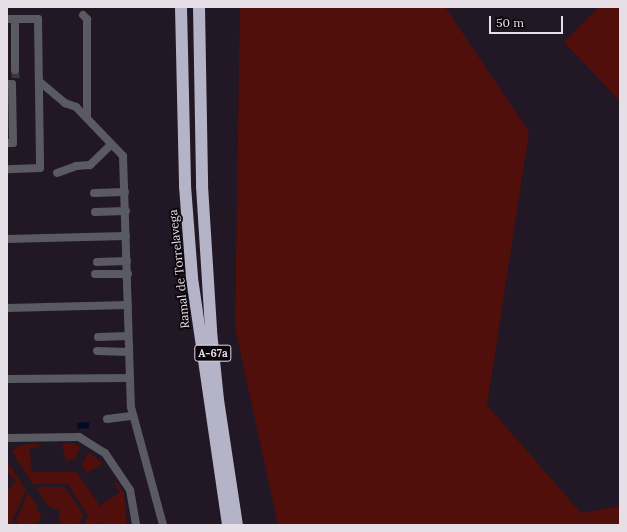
<!DOCTYPE html>
<style>
body{margin:0}
#map{position:relative;width:627px;height:532px;overflow:hidden;background:#221724;font-family:Lora,serif}
div>[style]{position:absolute}
.green>*{inset:0;background:#510f0b}
.water>*{inset:0;background:#000b28}
.street-tunnel>*{height:8px;margin-top:-4px;transform-origin:0;background:repeating-linear-gradient(90deg,#403541 0 8px,transparent 0 12px)}
.street>*{height:8px;margin:-4px;padding:0 4px;transform-origin:4px;border-radius:4px;background:#5a5a63}
.highway>*{height:12px;margin:-6px;padding:0 6px;transform-origin:6px;border-radius:6px;background:#b4b3c8}
span{translate:-50% -50%;white-space:nowrap;text-align:center;line-height:1.15;-webkit-text-stroke:3.5px #09050a;paint-order:stroke}
.shield-label span{padding:1px 3px;background:#09050a;border:1px solid;border-radius:3px;-webkit-text-stroke-width:0}
.shield-label{font-size:11px;color:#e7dfe8;font-weight:700}
.street-label{font-size:12px;color:#e7dfe8}
.frame{position:absolute;inset:0;border:8px solid #e7dfe8;pointer-events:none}
.scale{position:absolute;left:489px;top:16px;width:74px;height:18px;box-sizing:border-box;border:2px solid #e7dfe8;border-top:0;padding-left:5px;font-size:12px;line-height:14px;white-space:nowrap;color:#e7dfe8;-webkit-text-stroke:3px #09050a;paint-order:stroke}
</style>
<div id="map">
<div class="green">
<div style="clip-path:polygon(240px 7px,445px 7px,529px 132px,487px 405px,581px 513px,620px 506px,620px 525px,278px 525px,235px 327px)"></div>
<div style="clip-path:polygon(599px 7px,620px 7px,620px 101px,564px 42px)"></div>
<div style="clip-path:polygon(74px 443px,80px 447px,76px 458px,66px 462px,62px 444px)"></div>
<div style="clip-path:polygon(39px 444px,39px 447px,30px 448px,31px 472px,76px 472px,100px 506px,120px 492px,114px 484px,116px 482px,124px 493px,127px 525px,107px 525px,100px 522px,98px 525px,84px 525px,88px 516px,68px 484px,33px 484px,12px 452px,19px 445px)"></div>
<div style="clip-path:polygon(88px 452px,103px 463px,87px 473px,82px 466px)"></div>
<div style="clip-path:polygon(7px 462px,26px 490px,12px 521px,15px 525px,7px 525px,7px 490px,16px 482px,7px 471px)"></div>
<div style="clip-path:polygon(36px 487px,65px 487px,83px 515px,79px 525px,60px 525px,59px 510px,48px 506px)"></div>
<div style="clip-path:polygon(28px 493px,38px 507px,37px 511px,41px 511px,40px 521px,33px 525px,19px 525px,16px 520px)"></div>
</div>
<div class="water">
<div style="clip-path:polygon(89px 422px,89px 428px,78px 429px,77px 423px)"></div>
</div>
<div class="street-tunnel">
<div style="left:15px;top:70px;width:9px;rotate:84deg"></div>
</div>
<div class="street">
<div style="left:83px;top:15px;width:6px;rotate:45deg"></div>
<div style="left:87px;top:19px;width:98px;rotate:90deg"></div>
<div style="left:7px;top:19px;width:31px"></div>
<div style="left:38px;top:19px;width:149px;rotate:89.2deg"></div>
<div style="left:40px;top:168px;width:33px;rotate:178deg"></div>
<div style="left:15px;top:19px;width:51px;rotate:90deg"></div>
<div style="left:40px;top:82px;width:33px;rotate:40deg"></div>
<div style="left:65px;top:103px;width:12px;rotate:20deg"></div>
<div style="left:76px;top:107px;width:68px;rotate:46.2deg"></div>
<div style="left:123px;top:156px;width:251px;rotate:88.2deg"></div>
<div style="left:131px;top:407px;width:122px;rotate:74.8deg"></div>
<div style="left:7px;top:84px;width:5px"></div>
<div style="left:12px;top:84px;width:59px;rotate:89deg"></div>
<div style="left:13px;top:143px;width:6px;rotate:180deg"></div>
<div style="left:57px;top:173px;width:20px;rotate:-20deg"></div>
<div style="left:76px;top:166px;width:14px;rotate:-4deg"></div>
<div style="left:90px;top:165px;width:30px;rotate:-44deg"></div>
<div style="left:94px;top:193px;width:31px;rotate:-2deg"></div>
<div style="left:95px;top:212px;width:31px;rotate:-2deg"></div>
<div style="left:7px;top:239px;width:119px;rotate:-1.4deg"></div>
<div style="left:97px;top:262px;width:30px;rotate:-2deg"></div>
<div style="left:95px;top:274px;width:33px"></div>
<div style="left:7px;top:308px;width:121px;rotate:-1.4deg"></div>
<div style="left:98px;top:337px;width:30px;rotate:-2deg"></div>
<div style="left:97px;top:351px;width:31px;rotate:2deg"></div>
<div style="left:7px;top:379px;width:122px;rotate:-0.5deg"></div>
<div style="left:107px;top:419px;width:26px;rotate:-7deg"></div>
<div style="left:7px;top:438px;width:72px;rotate:-0.8deg"></div>
<div style="left:79px;top:437px;width:31px;rotate:32deg"></div>
<div style="left:105px;top:453px;width:45px;rotate:56deg"></div>
<div style="left:130px;top:490px;width:36px;rotate:80deg"></div>
</div>
<div class="highway">
<div style="left:181px;top:7px;width:179px;rotate:88.7deg"></div>
<div style="left:185px;top:186px;width:92px;rotate:85.6deg"></div>
<div style="left:192px;top:278px;width:250px;rotate:81.7deg"></div>
<div style="left:199px;top:7px;width:179px;rotate:89deg"></div>
<div style="left:202px;top:186px;width:145px;rotate:86.4deg"></div>
<div style="left:211px;top:331px;width:69px;rotate:84.2deg"></div>
<div style="left:218px;top:400px;width:126px;rotate:81.4deg"></div>
</div>
<div class="shield-label">
<span style="left:213px;top:353px">A-67a</span>
</div>
<div class="street-label">
<span style="left:179px;top:269px;rotate:-96deg">Ramal de Torrelavega</span>
</div>
<div class="frame"></div>
<div class="scale">50 m</div>
</div>
